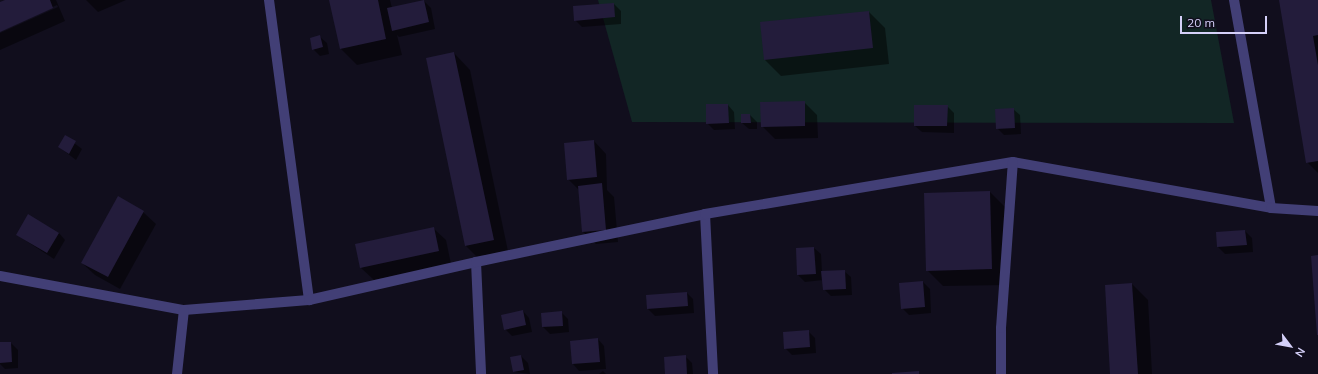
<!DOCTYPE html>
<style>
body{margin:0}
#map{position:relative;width:1318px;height:374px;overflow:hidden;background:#110e1d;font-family:Mulish,sans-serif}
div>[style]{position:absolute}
.green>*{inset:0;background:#122625}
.shadow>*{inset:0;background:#0007}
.building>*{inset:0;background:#231c3b}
.minor>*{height:10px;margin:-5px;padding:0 5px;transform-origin:5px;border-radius:5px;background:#423f76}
span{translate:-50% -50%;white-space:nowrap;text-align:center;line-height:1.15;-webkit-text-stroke:3px #110e1d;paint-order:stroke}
.north{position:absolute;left:1270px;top:326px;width:40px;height:40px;-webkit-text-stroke:3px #110e1d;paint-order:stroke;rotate:122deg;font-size:11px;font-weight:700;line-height:16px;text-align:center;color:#d5d0f9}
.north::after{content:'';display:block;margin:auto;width:14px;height:18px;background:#d5d0f9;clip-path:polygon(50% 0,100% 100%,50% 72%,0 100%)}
.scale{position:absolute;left:1180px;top:16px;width:87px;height:18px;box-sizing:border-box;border:2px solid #d5d0f9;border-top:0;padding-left:5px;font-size:12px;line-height:14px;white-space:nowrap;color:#d5d0f9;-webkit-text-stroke:3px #110e1d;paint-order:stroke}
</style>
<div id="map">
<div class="green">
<div style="clip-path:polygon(598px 0,1211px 0,1234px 123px,632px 122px)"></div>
</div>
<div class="shadow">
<div style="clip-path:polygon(7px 0,56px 0,65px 21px,0 50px,0 33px,58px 7px,57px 5px,0 31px,0 3px)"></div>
<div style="clip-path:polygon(86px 0,126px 0,98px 12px)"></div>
<div style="clip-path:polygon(330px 0,390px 0,392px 8px,424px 1px,431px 8px,435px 29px,399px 37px,397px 35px,402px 55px,357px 65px,341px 49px)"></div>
<div style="clip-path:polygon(1280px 0,1318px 0,1318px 173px,1307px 162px)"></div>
<div style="clip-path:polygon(614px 4px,621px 11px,621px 24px,582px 27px,575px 20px)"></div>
<div style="clip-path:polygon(869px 12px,885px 28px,889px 64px,781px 76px,764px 59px)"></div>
<div style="clip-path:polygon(320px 37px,327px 43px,329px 54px,320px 56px,313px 49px)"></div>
<div style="clip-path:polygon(454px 53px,470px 70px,509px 256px,482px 262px,466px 246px,427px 59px)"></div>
<div style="clip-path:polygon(804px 102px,817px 115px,818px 138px,775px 139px,762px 126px)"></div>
<div style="clip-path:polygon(728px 105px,734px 112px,735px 129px,714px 130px,707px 123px)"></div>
<div style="clip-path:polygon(947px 106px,954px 113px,954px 133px,922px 132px,915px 126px)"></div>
<div style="clip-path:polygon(1013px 109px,1020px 115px,1021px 134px,1004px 135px,997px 128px)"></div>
<div style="clip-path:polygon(750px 115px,757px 122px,757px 129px,749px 129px,742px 123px)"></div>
<div style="clip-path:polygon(65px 136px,82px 149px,76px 160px,59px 147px)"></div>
<div style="clip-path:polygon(594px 141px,606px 154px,607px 190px,614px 197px,618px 242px,596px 244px,583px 232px,580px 191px,568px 179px)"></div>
<div style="clip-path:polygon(990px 192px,1006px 208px,1008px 285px,943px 286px,927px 270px)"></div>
<div style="clip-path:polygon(143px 212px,156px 224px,120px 289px,95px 275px,82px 263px)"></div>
<div style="clip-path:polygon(433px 228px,446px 240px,451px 264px,374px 280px,361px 268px)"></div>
<div style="clip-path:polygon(1245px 231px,1252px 238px,1253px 252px,1225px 254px,1218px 247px,1217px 233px)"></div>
<div style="clip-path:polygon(59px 233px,65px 240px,54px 259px,17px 235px)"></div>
<div style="clip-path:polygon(814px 248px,821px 254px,822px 272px,844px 271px,851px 277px,852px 295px,831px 296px,824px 289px,823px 280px,805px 282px,798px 275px)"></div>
<div style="clip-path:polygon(923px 282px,930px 289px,931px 313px,909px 315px,902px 308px)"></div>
<div style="clip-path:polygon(1132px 284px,1148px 300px,1152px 374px,1111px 374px)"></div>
<div style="clip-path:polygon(687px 293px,693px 299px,694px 313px,655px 316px,648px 309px,647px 296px)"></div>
<div style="clip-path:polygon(523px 311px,529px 318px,532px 332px,512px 336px,505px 329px)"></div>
<div style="clip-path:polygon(561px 312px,568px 319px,569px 332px,550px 334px,543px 327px)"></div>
<div style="clip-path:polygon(808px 331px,815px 338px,816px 353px,792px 355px,785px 348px)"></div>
<div style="clip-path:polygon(598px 339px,604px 346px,606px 369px,579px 371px,573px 364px)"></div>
<div style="clip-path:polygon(0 343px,11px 343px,18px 350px,18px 368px,5px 369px,0 364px)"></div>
<div style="clip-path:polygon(521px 356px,528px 363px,530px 374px,514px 372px,511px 358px)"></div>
<div style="clip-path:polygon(685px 356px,692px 363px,693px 374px,666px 374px)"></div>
<div style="clip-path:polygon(603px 371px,606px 374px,599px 374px)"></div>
</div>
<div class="building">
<div style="clip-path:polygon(5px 0,50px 0,53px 8px,0 32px,0 2px)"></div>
<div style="clip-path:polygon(329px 0,378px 0,386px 39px,340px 49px)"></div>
<div style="clip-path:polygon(424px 0,429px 22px,392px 31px,387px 8px)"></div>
<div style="clip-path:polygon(1279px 0,1318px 0,1318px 35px,1313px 36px,1318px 65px,1318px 161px,1306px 163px)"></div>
<div style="clip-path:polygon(614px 3px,615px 17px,574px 21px,573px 6px)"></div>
<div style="clip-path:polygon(869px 11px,873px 48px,764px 60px,760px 22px)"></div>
<div style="clip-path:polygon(320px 35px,323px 47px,312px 50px,310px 38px)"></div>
<div style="clip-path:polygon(454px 52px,494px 240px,465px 246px,426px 58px)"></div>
<div style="clip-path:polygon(805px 101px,805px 126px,761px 127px,760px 102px)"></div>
<div style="clip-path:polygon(706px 104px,728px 104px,729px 123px,706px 124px)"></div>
<div style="clip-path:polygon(914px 105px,948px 105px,947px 126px,914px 126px)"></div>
<div style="clip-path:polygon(1014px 108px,1015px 128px,996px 129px,995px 109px)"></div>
<div style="clip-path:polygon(741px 114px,750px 114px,751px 123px,741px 123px)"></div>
<div style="clip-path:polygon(65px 135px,76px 141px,69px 154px,58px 147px)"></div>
<div style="clip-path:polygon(594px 140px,597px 177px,567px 180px,564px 143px)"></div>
<div style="clip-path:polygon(602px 183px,606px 230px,582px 232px,578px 186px)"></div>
<div style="clip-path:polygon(990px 191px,992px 269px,926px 271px,924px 193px)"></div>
<div style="clip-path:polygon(118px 196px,144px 211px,108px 277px,81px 263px)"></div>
<div style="clip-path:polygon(28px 214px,59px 233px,47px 253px,16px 235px)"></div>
<div style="clip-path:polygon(434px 227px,439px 251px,360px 268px,355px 244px)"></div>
<div style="clip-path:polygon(1245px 230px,1247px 245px,1217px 247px,1216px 232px)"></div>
<div style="clip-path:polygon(814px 247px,816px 274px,797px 275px,796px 248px)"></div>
<div style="clip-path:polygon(1318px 255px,1318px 335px,1317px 335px,1311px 256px)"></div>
<div style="clip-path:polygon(845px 270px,846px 289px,823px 290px,821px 271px)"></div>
<div style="clip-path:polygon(923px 281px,925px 307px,901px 309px,899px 283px)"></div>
<div style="clip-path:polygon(1132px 283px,1138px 374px,1110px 374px,1105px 285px)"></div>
<div style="clip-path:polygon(687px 292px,688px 306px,647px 309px,646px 295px)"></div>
<div style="clip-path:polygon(523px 310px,526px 325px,504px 330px,501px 315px)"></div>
<div style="clip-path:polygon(562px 311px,563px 326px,542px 327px,541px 313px)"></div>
<div style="clip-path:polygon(809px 330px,810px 347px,784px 349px,783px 332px)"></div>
<div style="clip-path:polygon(598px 338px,600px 362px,572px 364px,570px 341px)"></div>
<div style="clip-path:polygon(0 342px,11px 342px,12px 362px,0 363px)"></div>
<div style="clip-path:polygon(521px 355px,524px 370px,513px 372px,510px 357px)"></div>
<div style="clip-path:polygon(686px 355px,687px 374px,665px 374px,664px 357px)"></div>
<div style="clip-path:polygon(919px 371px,919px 374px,892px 374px,892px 373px)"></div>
</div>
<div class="minor">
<div style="left:269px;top:0;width:303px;rotate:82.4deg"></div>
<div style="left:1234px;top:0;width:211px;rotate:79.9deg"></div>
<div style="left:705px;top:214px;width:160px;rotate:87.1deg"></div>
<div style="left:476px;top:262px;width:112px;rotate:87.4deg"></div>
<div style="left:0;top:276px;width:187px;rotate:10.5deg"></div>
<div style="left:184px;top:310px;width:125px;rotate:-4.6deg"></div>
<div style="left:309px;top:300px;width:171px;rotate:-12.8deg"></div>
<div style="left:476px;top:262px;width:234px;rotate:-11.8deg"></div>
<div style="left:705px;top:214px;width:312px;rotate:-9.6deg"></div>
<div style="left:1013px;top:162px;width:262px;rotate:10.1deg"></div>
<div style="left:1271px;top:208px;width:47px;rotate:3.7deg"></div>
<div style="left:177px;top:374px;width:64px;rotate:-83.8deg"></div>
<div style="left:1001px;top:374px;width:46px;rotate:-90deg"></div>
<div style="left:1001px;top:328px;width:166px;rotate:-85.9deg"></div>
</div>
<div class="north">N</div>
<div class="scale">20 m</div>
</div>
